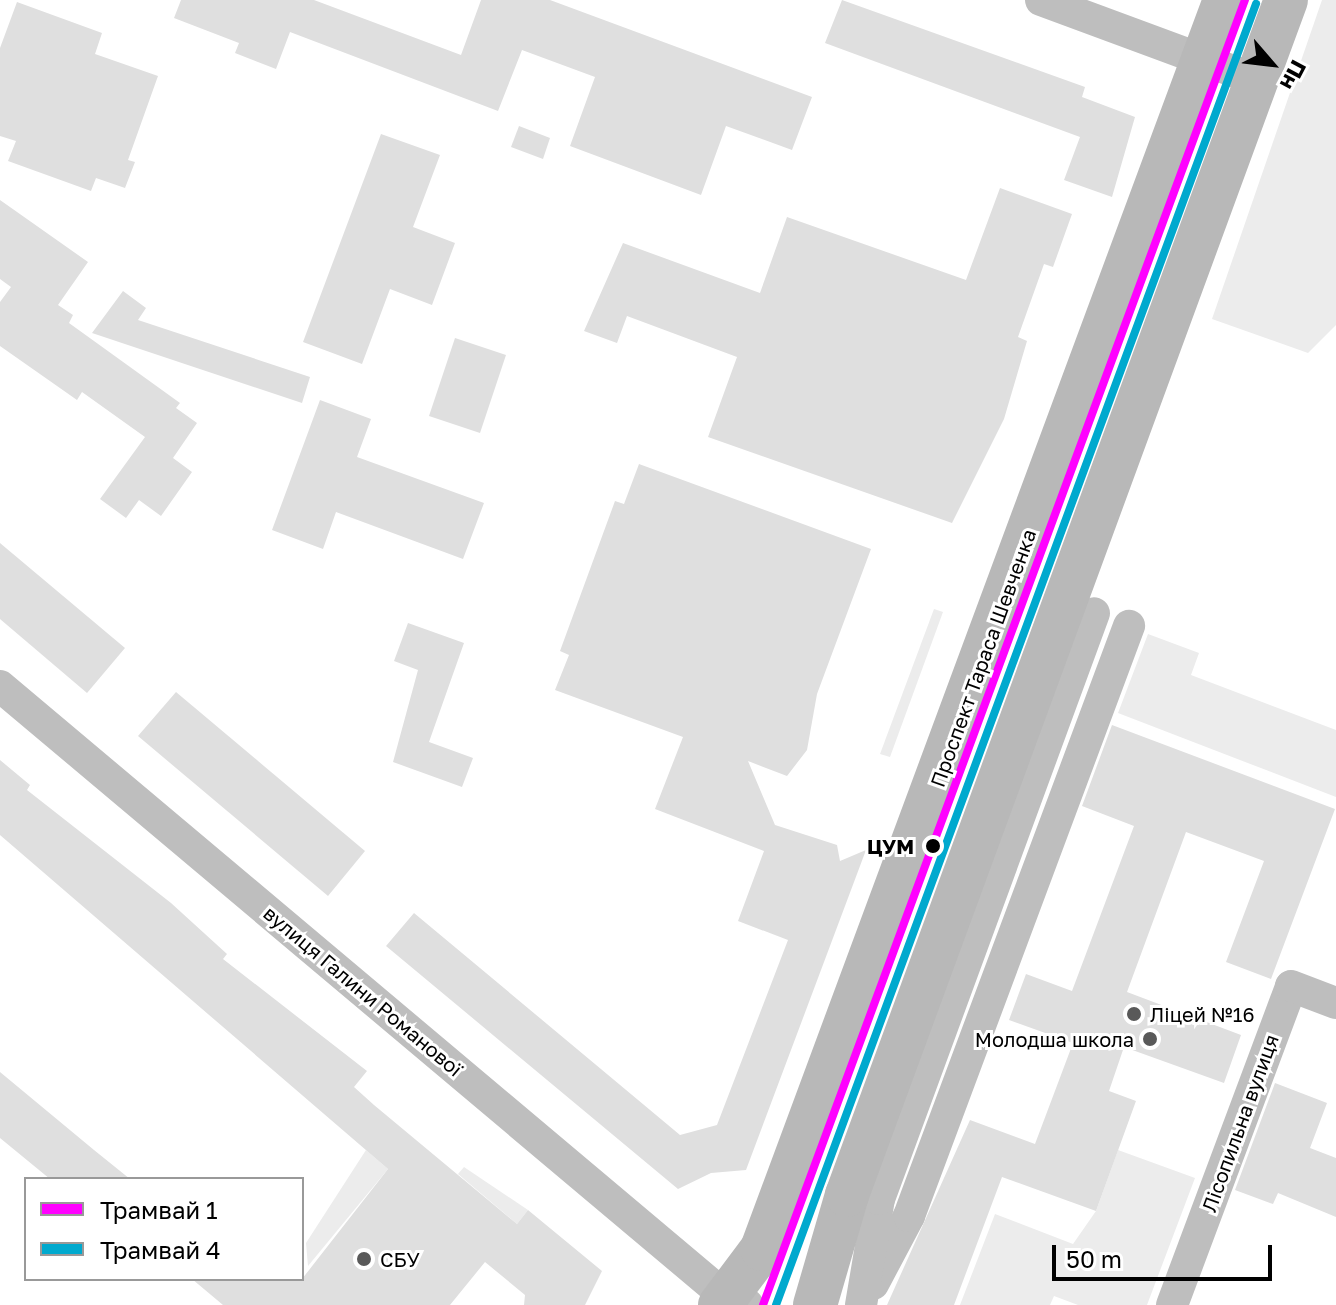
<!DOCTYPE html>
<meta charset="utf-8">
<style>
body{margin:0}
#map{position:relative;width:1336px;height:1305px;overflow:hidden;background:#fff;font-family:"Golos Text",sans-serif}
div>[style]{position:absolute}
.green>*{inset:0;background:#ececec}
.building>*{inset:0;background:#dfdfdf}
.street>*{height:32px;margin:-16px;padding:0 16px;transform-origin:16px;border-radius:16px;background:#bebebe}
.secondary>*{height:44px;margin:-22px;padding:0 22px;transform-origin:22px;border-radius:22px;background:#b8b8b8}
.tram-1>*{height:8px;margin:-4px;padding:0 4px;transform-origin:4px;border-radius:4px;background:#f0f}
.tram-2>*{height:8px;margin:-4px;padding:0 4px;transform-origin:4px;border-radius:4px;background:#00a9ce}
.dots>*{width:22px;height:22px;translate:-50% -50%;box-sizing:border-box;border:4px solid #fff;border-radius:50%}
span{translate:-50% -50%;white-space:nowrap;text-align:center;line-height:1.15;-webkit-text-stroke:6px #fff;paint-order:stroke}
.street-label{font-size:20px;color:#000}
.stop-label{font-size:20px;color:#000;font-weight:700}
.right{translate:-100% -50%;text-align:right}
.poi-label{font-size:20px;color:#000}
.left{translate:0 -50%;text-align:left}
.legend{position:absolute;left:24px;top:1177px;width:280px;height:104px;box-sizing:border-box;background:#fff;border:2px solid #999;margin:0;padding:10px 14px;list-style:none;font-size:24px;color:#000}
.legend li{display:flex;align-items:center;gap:16px;height:40px}
.legend b{width:40px;border:2px solid #999}
.north{position:absolute;left:1232px;top:24px;width:80px;height:80px;-webkit-text-stroke:6px #fff;paint-order:stroke;rotate:118deg;font-size:22px;font-weight:700;line-height:32px;text-align:center;color:#000}
.north::after{content:'';display:block;margin:auto;width:28px;height:36px;background:#000;clip-path:polygon(50% 0,100% 100%,50% 72%,0 100%)}
.scale{position:absolute;left:1052px;top:1245px;width:220px;height:36px;box-sizing:border-box;border:4px solid #000;border-top:0;padding-left:10px;font-size:24px;line-height:28px;white-space:nowrap;color:#000;-webkit-text-stroke:6px #fff;paint-order:stroke}
</style>
<div id="map">
<div class="green">
<div style="clip-path:polygon(1322px 0,1336px 0,1336px 325px,1308px 353px,1212px 319px)"></div>
<div style="clip-path:polygon(934px 609px,943px 612px,890px 757px,880px 754px)"></div>
<div style="clip-path:polygon(1148px 634px,1199px 653px,1191px 675px,1336px 730px,1336px 797px,1118px 713px)"></div>
<div style="clip-path:polygon(366px 1150px,388px 1169px,308px 1266px,306px 1243px)"></div>
<div style="clip-path:polygon(1118px 1150px,1195px 1178px,1147px 1305px,1078px 1305px,1054px 1296px,1050px 1305px,960px 1305px,995px 1214px,1073px 1244px,1096px 1211px)"></div>
<div style="clip-path:polygon(464px 1167px,528px 1210px,517px 1224px,458px 1174px)"></div>
</div>
<div class="building">
<div style="clip-path:polygon(181px 0,314px 0,461px 55px,481px 0,550px 0,812px 97px,792px 150px,726px 126px,701px 195px,570px 146px,595px 77px,522px 50px,498px 111px,290px 32px,276px 69px,235px 53px,239px 43px,174px 18px)"></div>
<div style="clip-path:polygon(842px 0,1085px 87px,1082px 97px,1135px 117px,1112px 197px,1064px 180px,1080px 137px,825px 43px)"></div>
<div style="clip-path:polygon(17px 2px,102px 33px,95px 54px,158px 76px,128px 160px,135px 162px,125px 188px,96px 178px,91px 191px,8px 161px,16px 141px,0 136px,0 48px)"></div>
<div style="clip-path:polygon(519px 126px,550px 138px,543px 159px,511px 147px)"></div>
<div style="clip-path:polygon(381px 134px,440px 155px,413px 227px,455px 243px,432px 305px,390px 289px,362px 364px,303px 342px)"></div>
<div style="clip-path:polygon(1000px 188px,1072px 214px,1053px 267px,1044px 264px,1018px 337px,1027px 341px,1004px 419px,952px 523px,708px 437px,737px 357px,627px 316px,617px 343px,584px 331px,623px 243px,760px 293px,787px 217px,966px 280px)"></div>
<div style="clip-path:polygon(0 200px,88px 262px,58px 305px,73px 315px,69px 323px,180px 403px,176px 408px,197px 423px,173px 458px,192px 472px,161px 516px,139px 500px,126px 518px,100px 499px,145px 437px,82px 392px,77px 400px,0 346px,0 302px,11px 287px,0 279px)"></div>
<div style="clip-path:polygon(123px 291px,146px 308px,138px 320px,310px 377px,302px 403px,92px 333px)"></div>
<div style="clip-path:polygon(455px 338px,506px 355px,480px 433px,429px 416px)"></div>
<div style="clip-path:polygon(320px 400px,371px 419px,357px 457px,484px 503px,463px 559px,336px 512px,323px 549px,272px 530px)"></div>
<div style="clip-path:polygon(639px 464px,871px 549px,817px 694px,807px 750px,787px 776px,748px 761px,775px 825px,837px 845px,840px 861px,866px 850px,746px 1170px,711px 1173px,678px 1189px,386px 946px,414px 913px,680px 1135px,717px 1125px,788px 940px,738px 921px,764px 851px,655px 809px,683px 737px,555px 690px,569px 655px,560px 651px,615px 501px,624px 504px)"></div>
<div style="clip-path:polygon(0 543px,125px 648px,87px 693px,0 619px)"></div>
<div style="clip-path:polygon(408px 623px,464px 643px,429px 742px,473px 758px,462px 787px,393px 762px,418px 670px,394px 661px)"></div>
<div style="clip-path:polygon(176px 692px,365px 851px,328px 896px,138px 736px)"></div>
<div style="clip-path:polygon(1112px 725px,1335px 809px,1271px 979px,1226px 962px,1264px 861px,1186px 832px,1127px 992px,1241px 1035px,1224px 1083px,1124px 1047px,1109px 1091px,1136px 1101px,1096px 1211px,1002px 1177px,954px 1305px,887px 1305px,970px 1120px,1035px 1144px,1073px 1043px,1009px 1020px,1026px 974px,1072px 991px,1134px 826px,1082px 806px)"></div>
<div style="clip-path:polygon(0 760px,30px 785px,27px 790px,171px 903px,227px 954px,223px 959px,367px 1071px,354px 1087px,374px 1105px,517px 1224px,528px 1210px,602px 1271px,585px 1305px,524px 1305px,525px 1295px,485px 1262px,450px 1305px,223px 1305px,192px 1279px,302px 1279px,388px 1169px,0 835px)"></div>
<div style="clip-path:polygon(0 1072px,94px 1150px,130px 1179px,50px 1179px,0 1138px)"></div>
<div style="clip-path:polygon(1275px 1083px,1327px 1103px,1310px 1148px,1336px 1158px,1336px 1217px,1278px 1193px,1273px 1204px,1235px 1190px)"></div>
</div>
<div class="street">
<div style="left:1041px;top:0;width:230px;rotate:20.3deg"></div>
<div style="left:0;top:686px;width:949px;rotate:40.08deg"></div>
<div style="left:726px;top:1297px;width:23px;rotate:20deg"></div>
<div style="left:873px;top:1284px;width:77px;rotate:-62.1deg"></div>
<div style="left:909px;top:1216px;width:630px;rotate:-69.55deg"></div>
<div style="left:861px;top:1305px;width:108px;rotate:-80.4deg"></div>
<div style="left:879px;top:1199px;width:624px;rotate:-69.85deg"></div>
<div style="left:1172px;top:1305px;width:340px;rotate:-69.5deg"></div>
<div style="left:1291px;top:986px;width:48px;rotate:20.7deg"></div>
</div>
<div class="secondary">
<div style="left:720px;top:1305px;width:70px;rotate:-53.1deg"></div>
<div style="left:762px;top:1249px;width:1332px;rotate:-69.66deg"></div>
<div style="left:815px;top:1305px;width:115px;rotate:-73.8deg"></div>
<div style="left:847px;top:1195px;width:1273px;rotate:-69.83deg"></div>
</div>
<div class="tram-1">
<div style="left:763px;top:1305px;width:1391px;rotate:-69.73deg"></div>
</div>
<div class="tram-2">
<div style="left:776px;top:1305px;width:1387px;rotate:-69.75deg"></div>
</div>
<div class="dots">
<div style="left:933px;top:846px;background:#000"></div>
<div style="left:1134px;top:1014px;background:#595959"></div>
<div style="left:1150px;top:1039px;background:#595959"></div>
<div style="left:364px;top:1259px;background:#595959"></div>
</div>
<div class="street-label">
<span style="left:983px;top:658px;rotate:-70deg">Проспект Тараса Шевченка</span>
<span style="left:363px;top:991px;rotate:40deg">вулиця Галини Романової</span>
<span style="left:1240px;top:1123px;rotate:-70deg">Лісопильна вулиця</span>
</div>
<div class="stop-label">
<span class="right" style="left:914px;top:846px">ЦУМ</span>
</div>
<div class="poi-label">
<span class="left" style="left:1150px;top:1014px">Ліцей №16</span>
<span class="right" style="left:1134px;top:1039px">Молодша школа</span>
<span class="left" style="left:380px;top:1259px">СБУ</span>
</div>
<ul class="legend">
<li><b style="height:10px;background:#f0f"></b>Трамвай 1</li>
<li><b style="height:10px;background:#00a9ce"></b>Трамвай 4</li>
</ul>
<div class="north">Пн</div>
<div class="scale">50 m</div>
</div>
